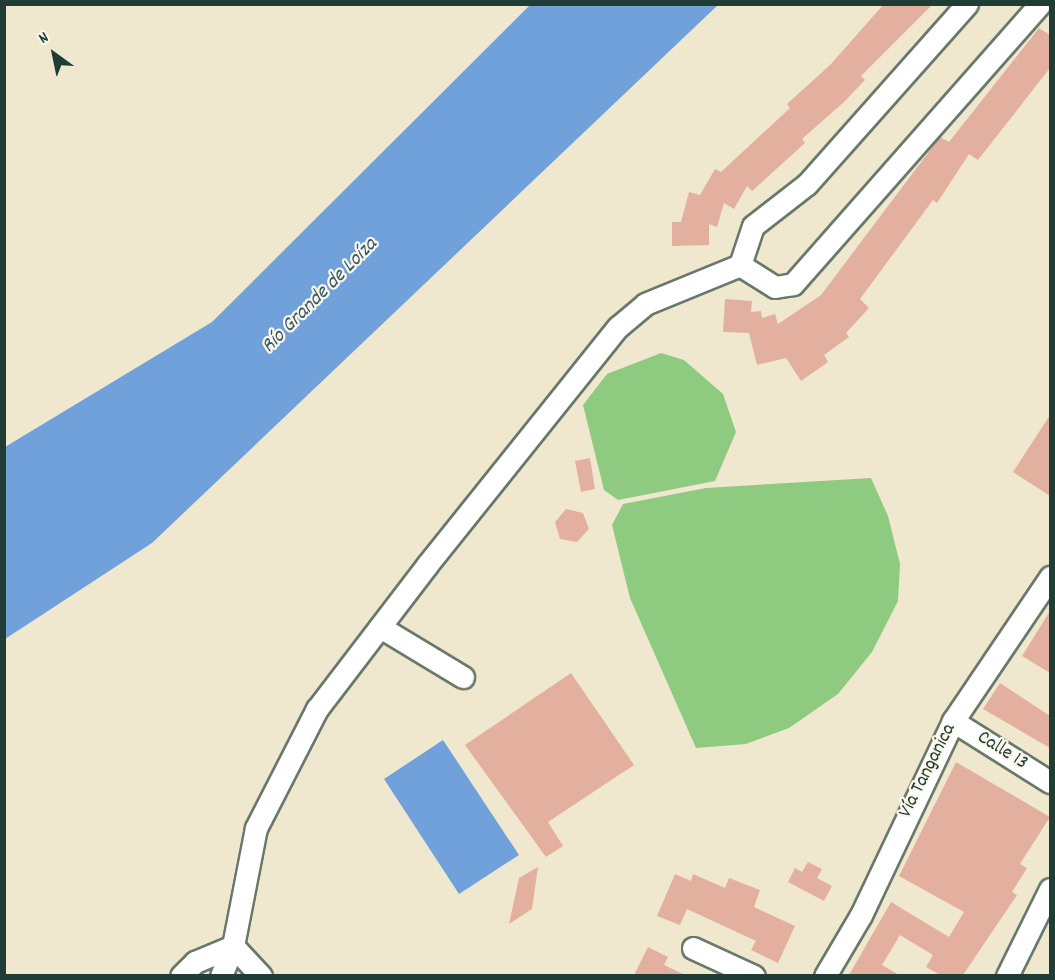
<!DOCTYPE html>
<meta charset="utf-8">
<style>
body{margin:0}
#map{position:relative;width:1055px;height:980px;overflow:hidden;background:#f0e8ce;font-family:Dekko,sans-serif}
div>[style]{position:absolute}
.green>*{inset:0;background:#8ecb80}
.water>*{inset:0;background:#70a1da}
.building>*{inset:0;background:#e3b09f}
.roads{filter:drop-shadow(2px 0 #68796a) drop-shadow(-2px 0 #68796a) drop-shadow(0 2px #68796a) drop-shadow(0 -2px #68796a)}
.street>*{height:21px;margin:-10.5px;padding:0 10.5px;transform-origin:10.5px;border-radius:10.5px;background:#fff}
span{translate:-50% -50%;white-space:nowrap;text-align:center;line-height:1.15;-webkit-text-stroke:4.5px #fbf7ec;paint-order:stroke}
.street-label{font-size:20px;color:#1f3d34}
.water-label{font-size:21px;color:#375b66;font-style:italic}
.frame{position:absolute;inset:0;border:6px solid #1f3d34;pointer-events:none}
.north{position:absolute;left:24px;top:24px;width:60px;height:60px;-webkit-text-stroke:4px #fbf7ec;paint-order:stroke;rotate:327deg;font-size:16px;font-weight:700;line-height:24px;text-align:center;color:#1f3d34}
.north::after{content:'';display:block;margin:auto;width:21px;height:27px;background:#1f3d34;clip-path:polygon(50% 0,100% 100%,50% 72%,0 100%)}
</style>
<div id="map">
<div class="green">
<div style="clip-path:polygon(661px 353px,684px 360px,723px 394px,736px 432px,715px 481px,618px 500px,604px 490px,583px 405px,607px 374px)"></div>
<div style="clip-path:polygon(871px 478px,888px 516px,900px 564px,898px 601px,872px 652px,838px 694px,789px 728px,746px 744px,696px 748px,630px 598px,612px 525px,623px 504px,706px 488px)"></div>
</div>
<div class="water">
<div style="clip-path:polygon(530px 5px,718px 5px,152px 543px,5px 639px,5px 447px,212px 322px)"></div>
<div style="clip-path:polygon(443px 740px,519px 855px,459px 894px,384px 779px)"></div>
</div>
<div class="building">
<div style="clip-path:polygon(884px 4px,933px 4px,861px 76px,865px 80px,844px 102px,802px 139px,805px 143px,752px 191px,747px 186px,734px 209px,724px 203px,717px 227px,709px 224px,709px 245px,672px 246px,672px 222px,681px 222px,689px 192px,700px 195px,715px 169px,721px 172px,790px 108px,787px 104px,830px 65px)"></div>
<div style="clip-path:polygon(1039px 28px,1050px 35px,1050px 68px,978px 160px,969px 154px,937px 203px,933px 200px,860px 299px,869px 308px,846px 333px,849px 337px,824px 355px,828px 362px,801px 381px,786px 358px,757px 365px,749px 333px,723px 332px,725px 299px,752px 301px,751px 312px,761px 311px,762px 318px,775px 314px,778px 324px,821px 295px,940px 137px,949px 142px)"></div>
<div style="clip-path:polygon(1050px 415px,1050px 496px,1013px 472px)"></div>
<div style="clip-path:polygon(590px 458px,595px 489px,581px 492px,575px 461px)"></div>
<div style="clip-path:polygon(566px 509px,583px 513px,589px 529px,577px 542px,560px 539px,555px 522px)"></div>
<div style="clip-path:polygon(1050px 611px,1050px 673px,1022px 656px)"></div>
<div style="clip-path:polygon(571px 673px,634px 765px,548px 822px,563px 846px,546px 857px,465px 745px)"></div>
<div style="clip-path:polygon(1000px 683px,1050px 716px,1050px 748px,983px 709px)"></div>
<div style="clip-path:polygon(956px 762px,1050px 817px,1020px 864px,1027px 868px,1012px 892px,1017px 895px,963px 975px,940px 975px,926px 967px,933px 955px,900px 935px,882px 965px,899px 975px,849px 975px,891px 902px,949px 937px,964px 912px,899px 876px)"></div>
<div style="clip-path:polygon(808px 862px,822px 869px,817px 878px,832px 886px,824px 901px,788px 882px,795px 868px,802px 872px)"></div>
<div style="clip-path:polygon(538px 867px,532px 909px,509px 924px,519px 878px)"></div>
<div style="clip-path:polygon(675px 874px,691px 881px,693px 874px,725px 888px,729px 878px,760px 890px,754px 907px,795px 926px,778px 963px,751px 950px,756px 941px,687px 909px,680px 925px,657px 916px)"></div>
<div style="clip-path:polygon(648px 947px,668px 957px,664px 965px,685px 975px,634px 975px)"></div>
</div>
<div class="roads">
<div class="street">
<div style="left:740px;top:265px;width:41px;rotate:32.2deg"></div>
<div style="left:775px;top:287px;width:18px;rotate:-9deg"></div>
<div style="left:793px;top:284px;width:373px;rotate:-48.6deg"></div>
<div style="left:380px;top:627px;width:97px;rotate:31.1deg"></div>
<div style="left:953px;top:721px;width:115px;rotate:32.2deg"></div>
<div style="left:233px;top:946px;width:41px;rotate:47deg"></div>
<div style="left:693px;top:948px;width:67px;rotate:24.7deg"></div>
<div style="left:181px;top:976px;width:20px;rotate:-45deg"></div>
<div style="left:195px;top:962px;width:41px;rotate:-22.8deg"></div>
<div style="left:221px;top:976px;width:32px;rotate:-68deg"></div>
<div style="left:233px;top:946px;width:120px;rotate:-79deg"></div>
<div style="left:256px;top:828px;width:134px;rotate:-62.9deg"></div>
<div style="left:317px;top:709px;width:181px;rotate:-52.6deg"></div>
<div style="left:427px;top:565px;width:305px;rotate:-51.3deg"></div>
<div style="left:618px;top:327px;width:35px;rotate:-40deg"></div>
<div style="left:645px;top:304px;width:103px;rotate:-22.3deg"></div>
<div style="left:740px;top:265px;width:41px;rotate:-71.6deg"></div>
<div style="left:753px;top:226px;width:68px;rotate:-37.9deg"></div>
<div style="left:807px;top:184px;width:241px;rotate:-48.4deg"></div>
<div style="left:825px;top:976px;width:71px;rotate:-59.5deg"></div>
<div style="left:861px;top:915px;width:215px;rotate:-64.6deg"></div>
<div style="left:953px;top:721px;width:174px;rotate:-56deg"></div>
<div style="left:1007px;top:976px;width:97px;rotate:-63.7deg"></div>
</div>
</div>
<div class="street-label">
<span style="left:1002px;top:751px;rotate:32deg">Calle 13</span>
<span style="left:928px;top:771px;rotate:-63deg">Vía Tanganica</span>
</div>
<div class="water-label">
<span style="left:320px;top:296px;rotate:-45deg">Río Grande de Loíza</span>
</div>
<div class="frame"></div>
<div class="north">N</div>
</div>
